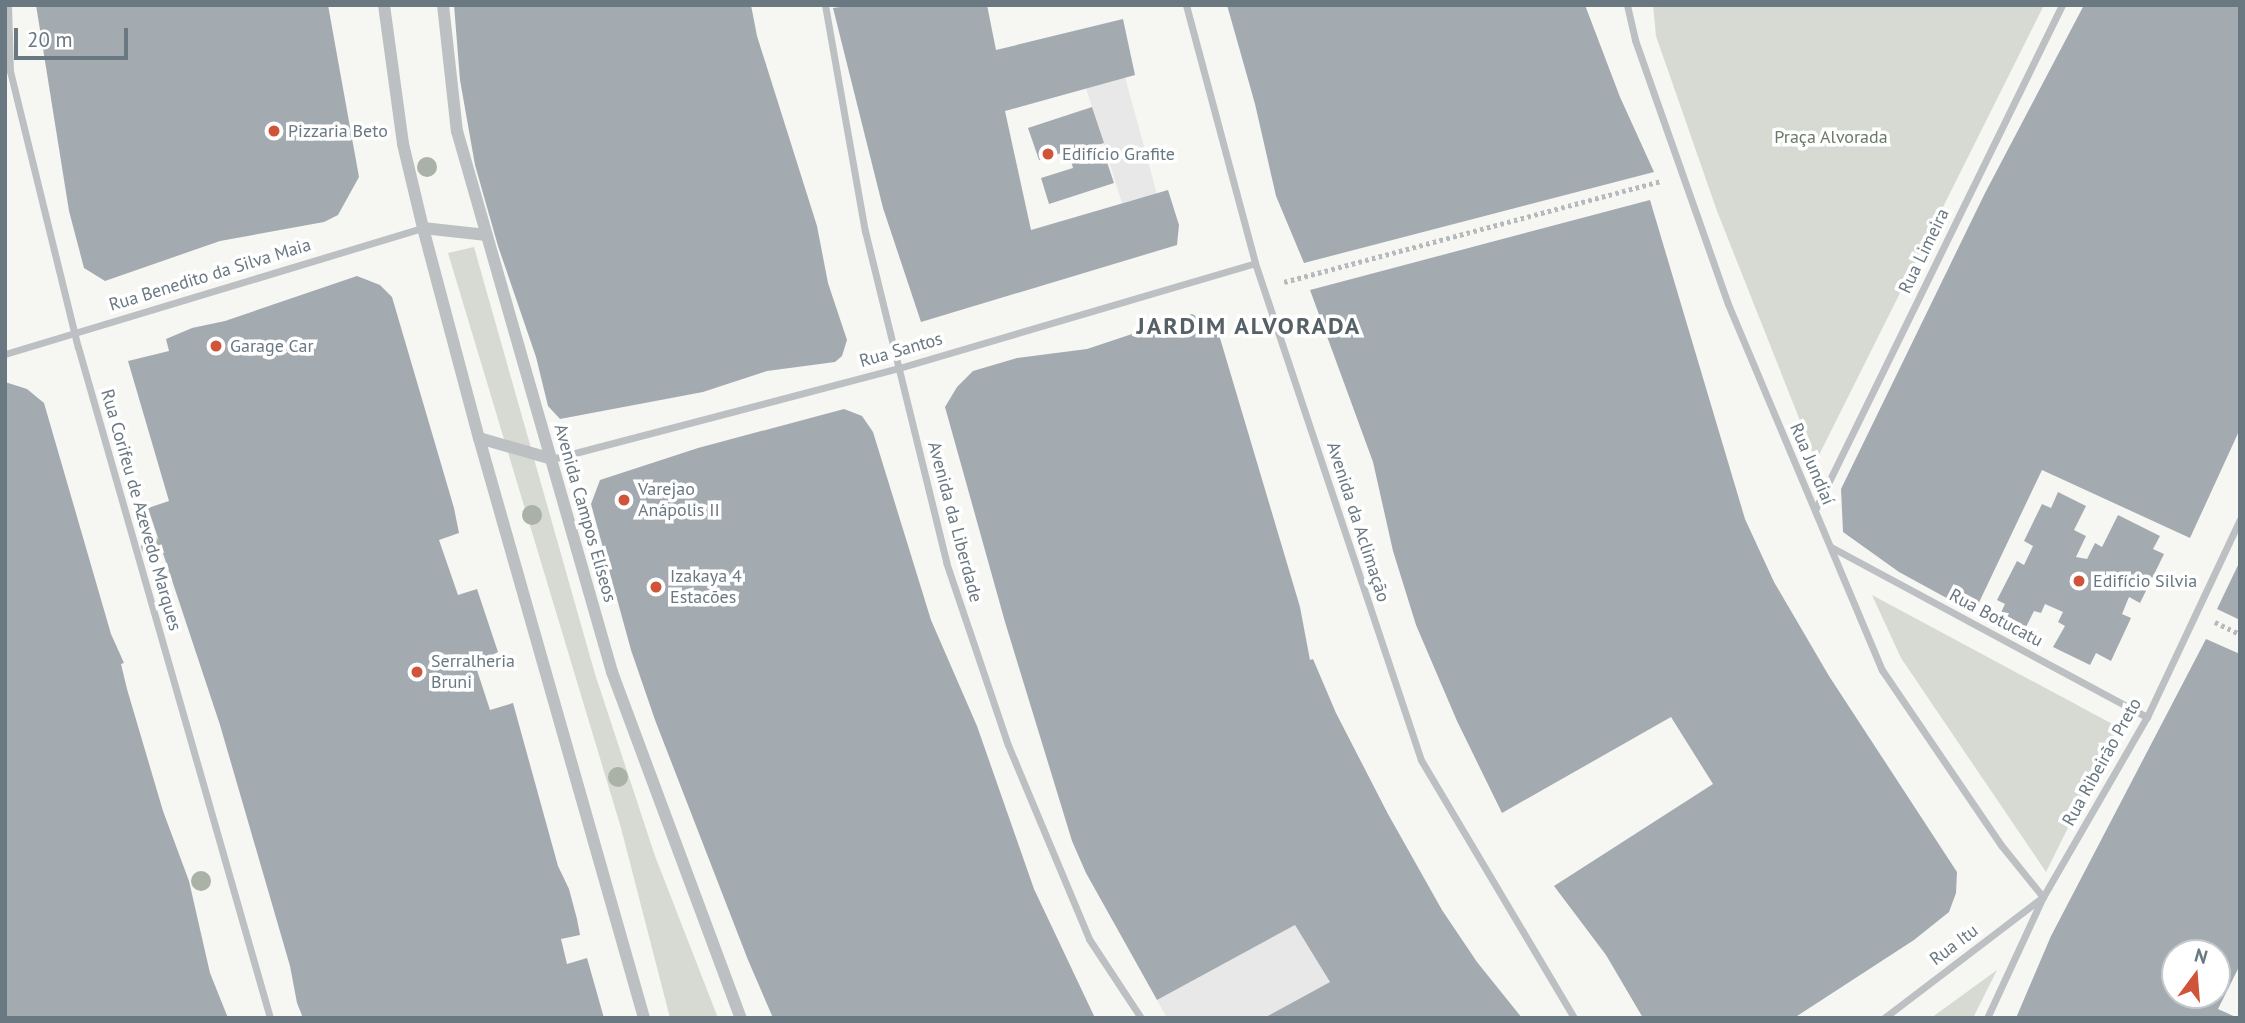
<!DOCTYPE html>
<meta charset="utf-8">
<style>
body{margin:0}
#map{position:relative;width:2245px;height:1023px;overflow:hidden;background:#f6f6f3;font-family:"PT Sans",sans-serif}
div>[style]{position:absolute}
.built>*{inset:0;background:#e7e8e7}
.green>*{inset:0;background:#d6dad3}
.building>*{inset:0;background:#a4abb0}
.path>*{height:4.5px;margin-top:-2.25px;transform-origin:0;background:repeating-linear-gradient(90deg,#b6babc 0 3.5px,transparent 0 7px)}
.minor>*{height:7px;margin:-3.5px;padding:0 3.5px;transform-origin:3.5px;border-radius:3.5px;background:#bcc0c3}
.tertiary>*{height:12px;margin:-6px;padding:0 6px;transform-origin:6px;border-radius:6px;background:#bcc0c3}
.trees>*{width:20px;height:20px;margin:-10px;border-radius:50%;background:#aab1a6}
.dots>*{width:19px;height:19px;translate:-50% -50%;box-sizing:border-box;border:4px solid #fff;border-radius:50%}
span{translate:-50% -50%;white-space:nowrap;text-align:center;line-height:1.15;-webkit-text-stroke:7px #fff;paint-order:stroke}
.poi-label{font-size:18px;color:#697881}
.left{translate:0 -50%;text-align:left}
.park-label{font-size:18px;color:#6b7967}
.street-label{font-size:18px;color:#697881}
.district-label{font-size:24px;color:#566067;font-weight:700;letter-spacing:2px}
.frame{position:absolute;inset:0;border:7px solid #697881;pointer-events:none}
.north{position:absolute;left:2161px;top:939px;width:70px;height:70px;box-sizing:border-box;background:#fff;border:2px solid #c3c9cd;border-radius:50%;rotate:16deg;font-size:19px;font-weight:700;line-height:28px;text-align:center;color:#697881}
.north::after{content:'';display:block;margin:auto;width:24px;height:32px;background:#cf543a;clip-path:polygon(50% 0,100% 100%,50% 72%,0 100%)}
.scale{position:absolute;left:14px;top:28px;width:114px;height:32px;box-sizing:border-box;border:4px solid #697881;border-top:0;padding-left:9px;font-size:21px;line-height:24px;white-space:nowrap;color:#697881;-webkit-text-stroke:5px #fff;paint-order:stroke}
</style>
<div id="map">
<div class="built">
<div style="clip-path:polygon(1125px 77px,1157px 194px,1122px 203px,1086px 88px)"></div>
<div style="clip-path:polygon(1295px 925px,1330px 982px,1264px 1018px,1167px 1018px,1157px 1000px)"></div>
</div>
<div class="green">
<div style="clip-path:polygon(1653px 5px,2044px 5px,1816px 461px,1717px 211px,1656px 36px)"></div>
<div style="clip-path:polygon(474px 247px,595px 674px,655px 856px,718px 1018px,670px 1018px,621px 828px,448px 253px)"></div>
<div style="clip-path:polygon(1872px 595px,2118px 727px,2046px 872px,1901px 658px)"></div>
<div style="clip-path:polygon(1997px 970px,1973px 1018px,1931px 1018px)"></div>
</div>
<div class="building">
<div style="clip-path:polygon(36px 5px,328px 5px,359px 177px,338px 215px,324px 222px,220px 241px,105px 281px,84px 268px,69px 211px)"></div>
<div style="clip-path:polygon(454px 5px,751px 5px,757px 36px,817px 226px,828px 283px,847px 340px,842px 356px,835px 362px,767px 371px,703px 392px,560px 419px,548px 406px,536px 357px,498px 246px,475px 165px,460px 80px)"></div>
<div style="clip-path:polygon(854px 5px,987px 5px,996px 50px,1123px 19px,1135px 75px,1005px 111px,1031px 230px,1168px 190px,1179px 225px,1177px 245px,921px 322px,883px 208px,833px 8px)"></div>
<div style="clip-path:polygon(1227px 5px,1585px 5px,1620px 97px,1654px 172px,1304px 263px,1276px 196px,1255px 104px)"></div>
<div style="clip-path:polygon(2084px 5px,2240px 5px,2240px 429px,2190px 538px,2042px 470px,1974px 613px,1899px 572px,1843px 532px,1841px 489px,1985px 193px)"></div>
<div style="clip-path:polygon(1092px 107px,1104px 143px,1082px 150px,1086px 163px,1105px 156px,1114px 183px,1049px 204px,1041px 178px,1073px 168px,1068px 151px,1039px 160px,1028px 128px)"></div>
<div style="clip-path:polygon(1650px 200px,1745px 519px,1774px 582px,1829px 676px,1957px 872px,1956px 893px,1949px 912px,1914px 940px,1794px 1018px,1643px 1018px,1606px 955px,1554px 886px,1713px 784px,1671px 717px,1502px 813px,1457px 721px,1416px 625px,1393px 551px,1373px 462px,1310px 290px)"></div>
<div style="clip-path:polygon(357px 276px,380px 285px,392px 297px,454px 508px,459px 533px,439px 540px,458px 595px,477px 589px,498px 652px,475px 664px,490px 710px,513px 703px,558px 866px,569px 889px,577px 919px,580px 935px,561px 939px,567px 964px,587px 958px,604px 1018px,303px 1018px,297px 1003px,290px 966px,220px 725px,148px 508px,169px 501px,128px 361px,169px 351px,166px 339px,192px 328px,225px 321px)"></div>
<div style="clip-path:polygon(1192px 314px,1217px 328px,1300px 607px,1310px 660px,1313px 659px,1336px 713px,1388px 814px,1442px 910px,1477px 962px,1522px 1018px,1264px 1018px,1330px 982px,1295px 925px,1157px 1000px,1086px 873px,1072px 841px,1005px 622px,945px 407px,957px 387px,973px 371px,1017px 358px,1087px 349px)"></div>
<div style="clip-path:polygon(5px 382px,27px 389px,44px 403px,111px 634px,124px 663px,121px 664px,127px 689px,163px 811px,189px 881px,210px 973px,228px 1018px,5px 1018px)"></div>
<div style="clip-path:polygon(844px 409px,862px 416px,873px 432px,931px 620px,977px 726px,1034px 889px,1095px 1018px,773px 1018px,748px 960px,655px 720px,631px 650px,591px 504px,600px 480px,698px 448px)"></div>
<div style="clip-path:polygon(2058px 492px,2086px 506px,2074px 530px,2086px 536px,2076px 557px,2087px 559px,2095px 543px,2102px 547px,2118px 515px,2160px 536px,2153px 549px,2164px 554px,2140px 603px,2129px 597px,2122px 614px,2131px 618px,2111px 661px,2096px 653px,2090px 665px,2053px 647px,2065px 626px,2058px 622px,2063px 612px,2045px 604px,2041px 613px,2034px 611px,2024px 631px,1998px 619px,2005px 604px,1997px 600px,2017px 561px,2024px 565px,2033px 546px,2024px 541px,2042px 504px,2051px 508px)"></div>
<div style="clip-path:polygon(2240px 561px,2240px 620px,2217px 609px)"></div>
<div style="clip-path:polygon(evenodd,2206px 639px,2240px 654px,2240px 965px,2218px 1009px,2238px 1018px,2016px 1018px,2051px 936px,2206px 639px,2175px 953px,2217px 953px,2217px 995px,2175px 995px,2175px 953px)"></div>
</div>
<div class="path">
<div style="left:1284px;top:282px;width:390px;rotate:-15deg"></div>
<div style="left:2215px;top:622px;width:28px;rotate:26deg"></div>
</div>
<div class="minor">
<div style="left:8px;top:5px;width:66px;rotate:88.3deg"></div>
<div style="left:10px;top:71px;width:284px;rotate:76.2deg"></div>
<div style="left:78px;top:347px;width:698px;rotate:74.03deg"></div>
<div style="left:825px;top:5px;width:230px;rotate:80deg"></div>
<div style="left:865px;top:231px;width:341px;rotate:76.2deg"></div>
<div style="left:946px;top:562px;width:193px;rotate:71.3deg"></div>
<div style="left:1008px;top:745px;width:210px;rotate:67.3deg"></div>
<div style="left:1089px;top:939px;width:95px;rotate:56.6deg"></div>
<div style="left:1186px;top:5px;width:267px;rotate:75deg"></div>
<div style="left:1255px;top:263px;width:524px;rotate:71.53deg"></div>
<div style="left:1421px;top:760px;width:300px;rotate:59.3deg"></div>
<div style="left:1627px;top:5px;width:36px;rotate:77deg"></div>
<div style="left:1635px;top:40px;width:280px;rotate:70.6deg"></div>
<div style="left:1728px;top:304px;width:397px;rotate:67.2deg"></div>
<div style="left:1882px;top:670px;width:212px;rotate:55.8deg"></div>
<div style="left:2001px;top:845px;width:67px;rotate:51.1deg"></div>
<div style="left:5px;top:354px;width:437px;rotate:-16.8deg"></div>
<div style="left:552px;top:459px;width:359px;rotate:-14.7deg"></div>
<div style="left:899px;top:368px;width:371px;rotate:-16.4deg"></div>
<div style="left:1815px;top:510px;width:562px;rotate:-63.94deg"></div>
<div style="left:1831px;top:547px;width:359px;rotate:28.3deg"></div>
<div style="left:1884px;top:1018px;width:196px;rotate:-37.3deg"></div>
<div style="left:1987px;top:1018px;width:133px;rotate:-65.2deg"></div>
<div style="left:2043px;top:897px;width:208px;rotate:-60deg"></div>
<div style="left:2147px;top:717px;width:219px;rotate:-64.8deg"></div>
</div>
<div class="tertiary">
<div style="left:384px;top:5px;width:140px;rotate:82.2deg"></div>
<div style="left:403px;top:144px;width:86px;rotate:76.6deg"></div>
<div style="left:423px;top:228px;width:217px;rotate:75.1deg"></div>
<div style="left:479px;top:438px;width:603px;rotate:74.12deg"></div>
<div style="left:443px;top:5px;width:127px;rotate:83.7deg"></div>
<div style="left:457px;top:131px;width:563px;rotate:74.01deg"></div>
<div style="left:612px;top:672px;width:369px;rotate:69.6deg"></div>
<div style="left:423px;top:228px;width:64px;rotate:6.2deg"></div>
<div style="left:479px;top:438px;width:76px;rotate:16deg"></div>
</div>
<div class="trees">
<div style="left:427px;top:167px"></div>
<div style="left:532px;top:515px"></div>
<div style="left:151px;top:546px"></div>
<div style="left:618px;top:777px"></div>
<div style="left:201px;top:881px"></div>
</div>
<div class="dots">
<div style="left:274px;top:131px;background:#cf543a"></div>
<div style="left:1048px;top:154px;background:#cf543a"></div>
<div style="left:216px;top:346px;background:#cf543a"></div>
<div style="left:624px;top:500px;background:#cf543a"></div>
<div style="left:2079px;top:581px;background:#cf543a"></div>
<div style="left:656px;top:587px;background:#cf543a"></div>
<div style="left:417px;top:672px;background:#cf543a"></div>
</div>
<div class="poi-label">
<span class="left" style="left:288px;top:131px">Pizzaria Beto</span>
<span class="left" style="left:1062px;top:154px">Edifício Grafite</span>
<span class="left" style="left:230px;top:346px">Garage Car</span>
<span class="left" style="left:638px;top:500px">Varejao<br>Anápolis II</span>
<span class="left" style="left:670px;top:587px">Izakaya 4<br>Estacões</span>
<span class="left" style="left:2093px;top:581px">Edifício Silvia</span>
<span class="left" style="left:431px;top:672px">Serralheria<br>Bruni</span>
</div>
<div class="park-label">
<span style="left:1831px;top:137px">Praça Alvorada</span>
</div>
<div class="street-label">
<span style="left:1924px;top:251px;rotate:-64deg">Rua Limeira</span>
<span style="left:210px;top:275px;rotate:-17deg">Rua Benedito da Silva Maia</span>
<span style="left:901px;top:350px;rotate:-16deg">Rua Santos</span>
<span style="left:1812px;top:464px;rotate:67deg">Rua Jundiaí</span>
<span style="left:141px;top:510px;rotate:74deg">Rua Corifeu de Azevedo Marques</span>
<span style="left:585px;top:513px;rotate:74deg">Avenida Campos Elíseos</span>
<span style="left:955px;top:522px;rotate:75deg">Avenida da Liberdade</span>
<span style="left:1358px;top:522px;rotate:72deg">Avenida da Aclimação</span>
<span style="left:1996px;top:618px;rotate:28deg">Rua Botucatu</span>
<span style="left:2102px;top:762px;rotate:-61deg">Rua Ribeirão Preto</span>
<span style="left:1954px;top:945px;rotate:-37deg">Rua Itu</span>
</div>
<div class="district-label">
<span style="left:1249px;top:326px">JARDIM ALVORADA</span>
</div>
<div class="frame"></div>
<div class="north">N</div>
<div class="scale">20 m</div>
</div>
